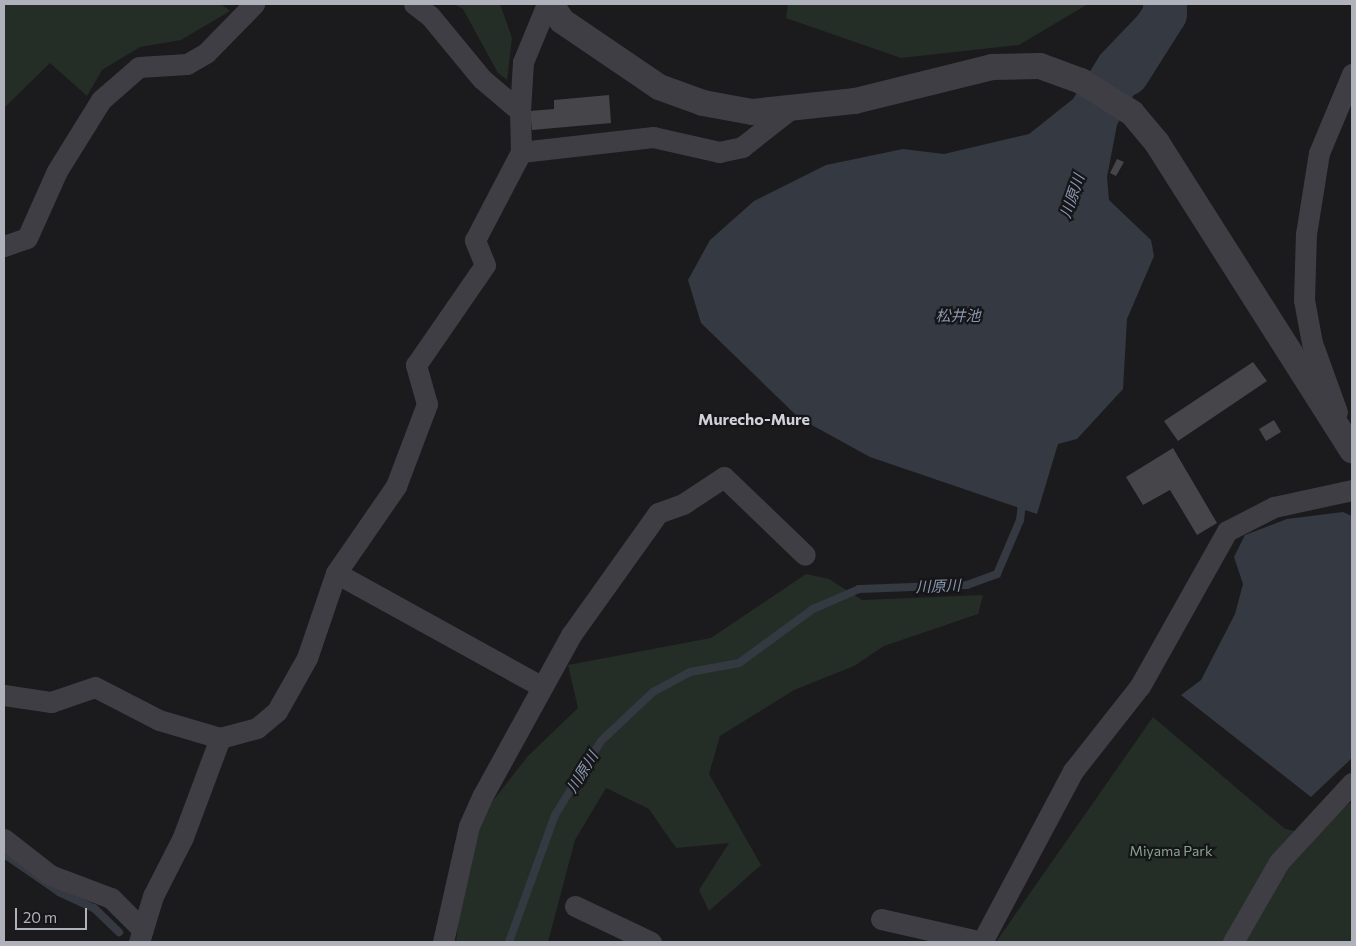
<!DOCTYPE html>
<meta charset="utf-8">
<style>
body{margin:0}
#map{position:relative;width:1356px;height:946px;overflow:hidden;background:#1b1b1d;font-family:Commissioner,"Noto Sans JP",sans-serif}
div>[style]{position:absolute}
.green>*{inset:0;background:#252d27}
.water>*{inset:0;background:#343942}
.stream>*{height:8px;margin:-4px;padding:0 4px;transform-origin:4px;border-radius:4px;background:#343942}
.river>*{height:44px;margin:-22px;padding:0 22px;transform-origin:22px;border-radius:22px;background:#343942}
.building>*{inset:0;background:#46464a}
.minor>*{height:21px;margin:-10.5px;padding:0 10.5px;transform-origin:10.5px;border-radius:10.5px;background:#3e3e44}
.tertiary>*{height:26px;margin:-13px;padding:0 13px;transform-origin:13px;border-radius:13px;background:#3e3e44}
span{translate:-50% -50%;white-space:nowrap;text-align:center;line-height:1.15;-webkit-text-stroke:4.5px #161618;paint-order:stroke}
.park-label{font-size:14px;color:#88a48f}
.water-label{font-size:15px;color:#8a98b2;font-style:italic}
.quarter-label{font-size:16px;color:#d0d0d8;font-weight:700}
.frame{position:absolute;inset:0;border:5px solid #afb1bb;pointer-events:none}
.scale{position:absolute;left:15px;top:908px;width:72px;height:22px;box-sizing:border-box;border:2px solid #afb1bb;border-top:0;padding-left:6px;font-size:15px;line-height:18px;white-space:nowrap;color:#afb1bb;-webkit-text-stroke:4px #161618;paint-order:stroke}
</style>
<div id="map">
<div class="green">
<div style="clip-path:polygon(4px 4px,221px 4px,230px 11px,181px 40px,140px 47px,102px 70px,87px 96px,50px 63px,4px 108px)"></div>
<div style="clip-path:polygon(454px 4px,500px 4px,512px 38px,507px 80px,498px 73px,463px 9px)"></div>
<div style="clip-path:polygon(788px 4px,1088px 4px,1019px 45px,901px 58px,786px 18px)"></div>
<div style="clip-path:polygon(806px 574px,829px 579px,862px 600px,983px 595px,978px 614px,884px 646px,854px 666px,794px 690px,720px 736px,709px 774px,761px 865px,709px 911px,699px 890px,729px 843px,676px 848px,649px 809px,606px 788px,575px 840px,548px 942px,456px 942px,463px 883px,484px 812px,528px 756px,578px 708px,568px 665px,711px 638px)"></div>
<div style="clip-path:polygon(1153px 717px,1285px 829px,1311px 834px,1352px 801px,1352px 942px,996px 942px)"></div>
</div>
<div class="water">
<div style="clip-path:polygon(1143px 10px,1170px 30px,1117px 125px,1107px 177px,1109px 200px,1151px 240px,1154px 256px,1127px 319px,1123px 389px,1077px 439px,1058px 444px,1037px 514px,870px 457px,799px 418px,701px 323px,688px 280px,710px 240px,754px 201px,826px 165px,903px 149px,944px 154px,1029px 134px,1073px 99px,1100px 55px)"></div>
<div style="clip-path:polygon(1343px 512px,1352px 516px,1352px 758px,1311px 797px,1181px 695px,1201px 680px,1235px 614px,1243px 584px,1234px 557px,1245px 535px,1287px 519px)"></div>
</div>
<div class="stream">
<div style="left:4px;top:854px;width:67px;rotate:34.6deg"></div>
<div style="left:59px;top:892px;width:38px;rotate:25deg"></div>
<div style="left:94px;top:908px;width:35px;rotate:44deg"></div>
<div style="left:509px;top:942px;width:135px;rotate:-70.1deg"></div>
<div style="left:555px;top:815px;width:87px;rotate:-58.1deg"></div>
<div style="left:601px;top:741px;width:71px;rotate:-43.3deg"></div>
<div style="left:653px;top:692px;width:42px;rotate:-28.4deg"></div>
<div style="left:690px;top:672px;width:50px;rotate:-10.4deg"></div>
<div style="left:739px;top:663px;width:92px;rotate:-36.1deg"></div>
<div style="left:813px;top:609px;width:50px;rotate:-23.5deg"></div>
<div style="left:859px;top:589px;width:108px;rotate:-2.1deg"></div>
<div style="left:967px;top:585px;width:32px;rotate:-20deg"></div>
<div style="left:997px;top:574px;width:59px;rotate:-66.9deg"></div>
<div style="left:1020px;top:520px;width:17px;rotate:-83deg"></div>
</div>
<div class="river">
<div style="left:1127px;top:74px;width:71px;rotate:-57.7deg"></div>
<div style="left:1165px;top:14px;width:10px;rotate:-90deg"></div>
</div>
<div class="building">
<div style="clip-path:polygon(609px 95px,611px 123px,532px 130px,530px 111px,554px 109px,554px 100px)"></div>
<div style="clip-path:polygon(1117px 159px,1124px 162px,1116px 176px,1110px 173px)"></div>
<div style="clip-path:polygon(1253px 362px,1267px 381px,1178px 441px,1164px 421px)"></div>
<div style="clip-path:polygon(1274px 420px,1281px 432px,1266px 441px,1259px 429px)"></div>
<div style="clip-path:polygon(1173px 448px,1217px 523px,1197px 535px,1170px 490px,1143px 505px,1126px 477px)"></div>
</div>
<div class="minor">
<div style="left:520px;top:111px;width:49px;rotate:-86.5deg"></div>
<div style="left:523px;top:62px;width:63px;rotate:-67.5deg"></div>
<div style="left:521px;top:152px;width:133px;rotate:-6.5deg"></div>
<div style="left:653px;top:137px;width:68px;rotate:12.8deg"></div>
<div style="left:719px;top:152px;width:24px;rotate:-12deg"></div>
<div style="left:742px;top:147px;width:60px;rotate:-38.2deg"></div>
<div style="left:4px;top:246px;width:24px;rotate:-19deg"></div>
<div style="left:27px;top:238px;width:73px;rotate:-65.9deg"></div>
<div style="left:57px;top:171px;width:84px;rotate:-58.2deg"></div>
<div style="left:101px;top:100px;width:50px;rotate:-41deg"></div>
<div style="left:139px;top:67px;width:48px;rotate:-3.6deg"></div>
<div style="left:187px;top:64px;width:22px;rotate:-30deg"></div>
<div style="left:206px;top:53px;width:69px;rotate:-45.6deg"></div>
<div style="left:1337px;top:412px;width:73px;rotate:-109.9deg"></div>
<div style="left:1312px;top:343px;width:44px;rotate:-100.5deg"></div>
<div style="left:1304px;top:300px;width:66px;rotate:-88.3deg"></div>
<div style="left:1306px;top:234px;width:82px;rotate:-80.9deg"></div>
<div style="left:1319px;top:153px;width:86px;rotate:-67.3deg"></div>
<div style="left:336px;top:573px;width:234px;rotate:28.9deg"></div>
<div style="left:4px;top:695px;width:48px;rotate:8.5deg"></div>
<div style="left:51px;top:702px;width:46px;rotate:-18.8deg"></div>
<div style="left:95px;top:687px;width:72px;rotate:27.3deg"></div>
<div style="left:159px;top:720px;width:64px;rotate:16.4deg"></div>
<div style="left:4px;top:839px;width:58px;rotate:38deg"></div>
<div style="left:50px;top:875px;width:65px;rotate:20.7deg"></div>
<div style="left:111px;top:898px;width:45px;rotate:45deg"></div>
<div style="left:575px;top:906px;width:84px;rotate:25.3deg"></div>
<div style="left:881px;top:919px;width:104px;rotate:12.8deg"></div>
<div style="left:139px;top:942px;width:48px;rotate:-73.1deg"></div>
<div style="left:153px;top:896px;width:66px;rotate:-63deg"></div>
<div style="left:183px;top:837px;width:106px;rotate:-69.5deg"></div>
<div style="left:220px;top:738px;width:38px;rotate:-15deg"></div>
<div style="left:257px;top:728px;width:26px;rotate:-40deg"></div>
<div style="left:277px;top:711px;width:61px;rotate:-60.5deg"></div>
<div style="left:307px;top:658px;width:90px;rotate:-71.2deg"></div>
<div style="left:336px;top:573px;width:106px;rotate:-55.4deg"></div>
<div style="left:396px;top:486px;width:88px;rotate:-69.3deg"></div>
<div style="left:427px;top:404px;width:41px;rotate:-105.8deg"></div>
<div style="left:416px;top:365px;width:121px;rotate:-55.4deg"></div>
<div style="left:485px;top:265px;width:27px;rotate:-112deg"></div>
<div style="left:475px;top:240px;width:99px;rotate:-62.4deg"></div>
<div style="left:521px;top:152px;width:41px;rotate:-91.4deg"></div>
<div style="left:520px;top:111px;width:50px;rotate:-139.9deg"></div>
<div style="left:482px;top:79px;width:82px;rotate:-129.5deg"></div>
<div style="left:430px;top:16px;width:20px;rotate:-143deg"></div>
<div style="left:443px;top:942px;width:119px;rotate:-77.4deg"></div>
<div style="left:469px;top:826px;width:34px;rotate:-66deg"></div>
<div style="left:483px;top:795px;width:183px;rotate:-61.2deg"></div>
<div style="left:571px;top:635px;width:150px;rotate:-54.5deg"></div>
<div style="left:658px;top:513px;width:27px;rotate:-20deg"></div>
<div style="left:683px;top:504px;width:49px;rotate:-33.4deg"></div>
<div style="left:724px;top:477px;width:112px;rotate:43.9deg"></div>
<div style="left:982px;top:942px;width:194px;rotate:-62deg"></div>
<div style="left:1073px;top:771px;width:108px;rotate:-51.8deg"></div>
<div style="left:1140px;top:686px;width:178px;rotate:-60.7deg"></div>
<div style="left:1227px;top:531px;width:53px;rotate:-27.1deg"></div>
<div style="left:1274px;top:507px;width:80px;rotate:-12.3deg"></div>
<div style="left:1233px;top:942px;width:92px;rotate:-60.1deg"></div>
<div style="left:1279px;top:862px;width:108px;rotate:-47.3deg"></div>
</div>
<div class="tertiary">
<div style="left:551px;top:4px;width:20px;rotate:57deg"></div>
<div style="left:562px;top:21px;width:117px;rotate:34.2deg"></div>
<div style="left:659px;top:87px;width:47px;rotate:20deg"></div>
<div style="left:703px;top:103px;width:50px;rotate:10.4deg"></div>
<div style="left:752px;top:112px;width:104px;rotate:-6.1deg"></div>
<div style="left:855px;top:101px;width:141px;rotate:-13.9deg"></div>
<div style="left:992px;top:67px;width:48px;rotate:-1.2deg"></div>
<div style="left:1040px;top:66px;width:44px;rotate:20.1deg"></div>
<div style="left:1081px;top:81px;width:60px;rotate:32.1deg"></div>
<div style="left:1132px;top:113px;width:39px;rotate:50deg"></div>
<div style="left:1157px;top:143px;width:364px;rotate:57.6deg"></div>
</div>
<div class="park-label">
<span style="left:1171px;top:851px">Miyama Park</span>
</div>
<div class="water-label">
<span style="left:1072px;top:196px;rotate:-71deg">川原川</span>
<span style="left:958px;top:316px">松井池</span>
<span style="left:938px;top:586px;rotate:-2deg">川原川</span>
<span style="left:582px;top:772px;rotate:-58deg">川原川</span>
</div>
<div class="quarter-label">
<span style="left:754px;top:419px">Murecho-Mure</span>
</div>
<div class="frame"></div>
<div class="scale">20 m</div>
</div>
